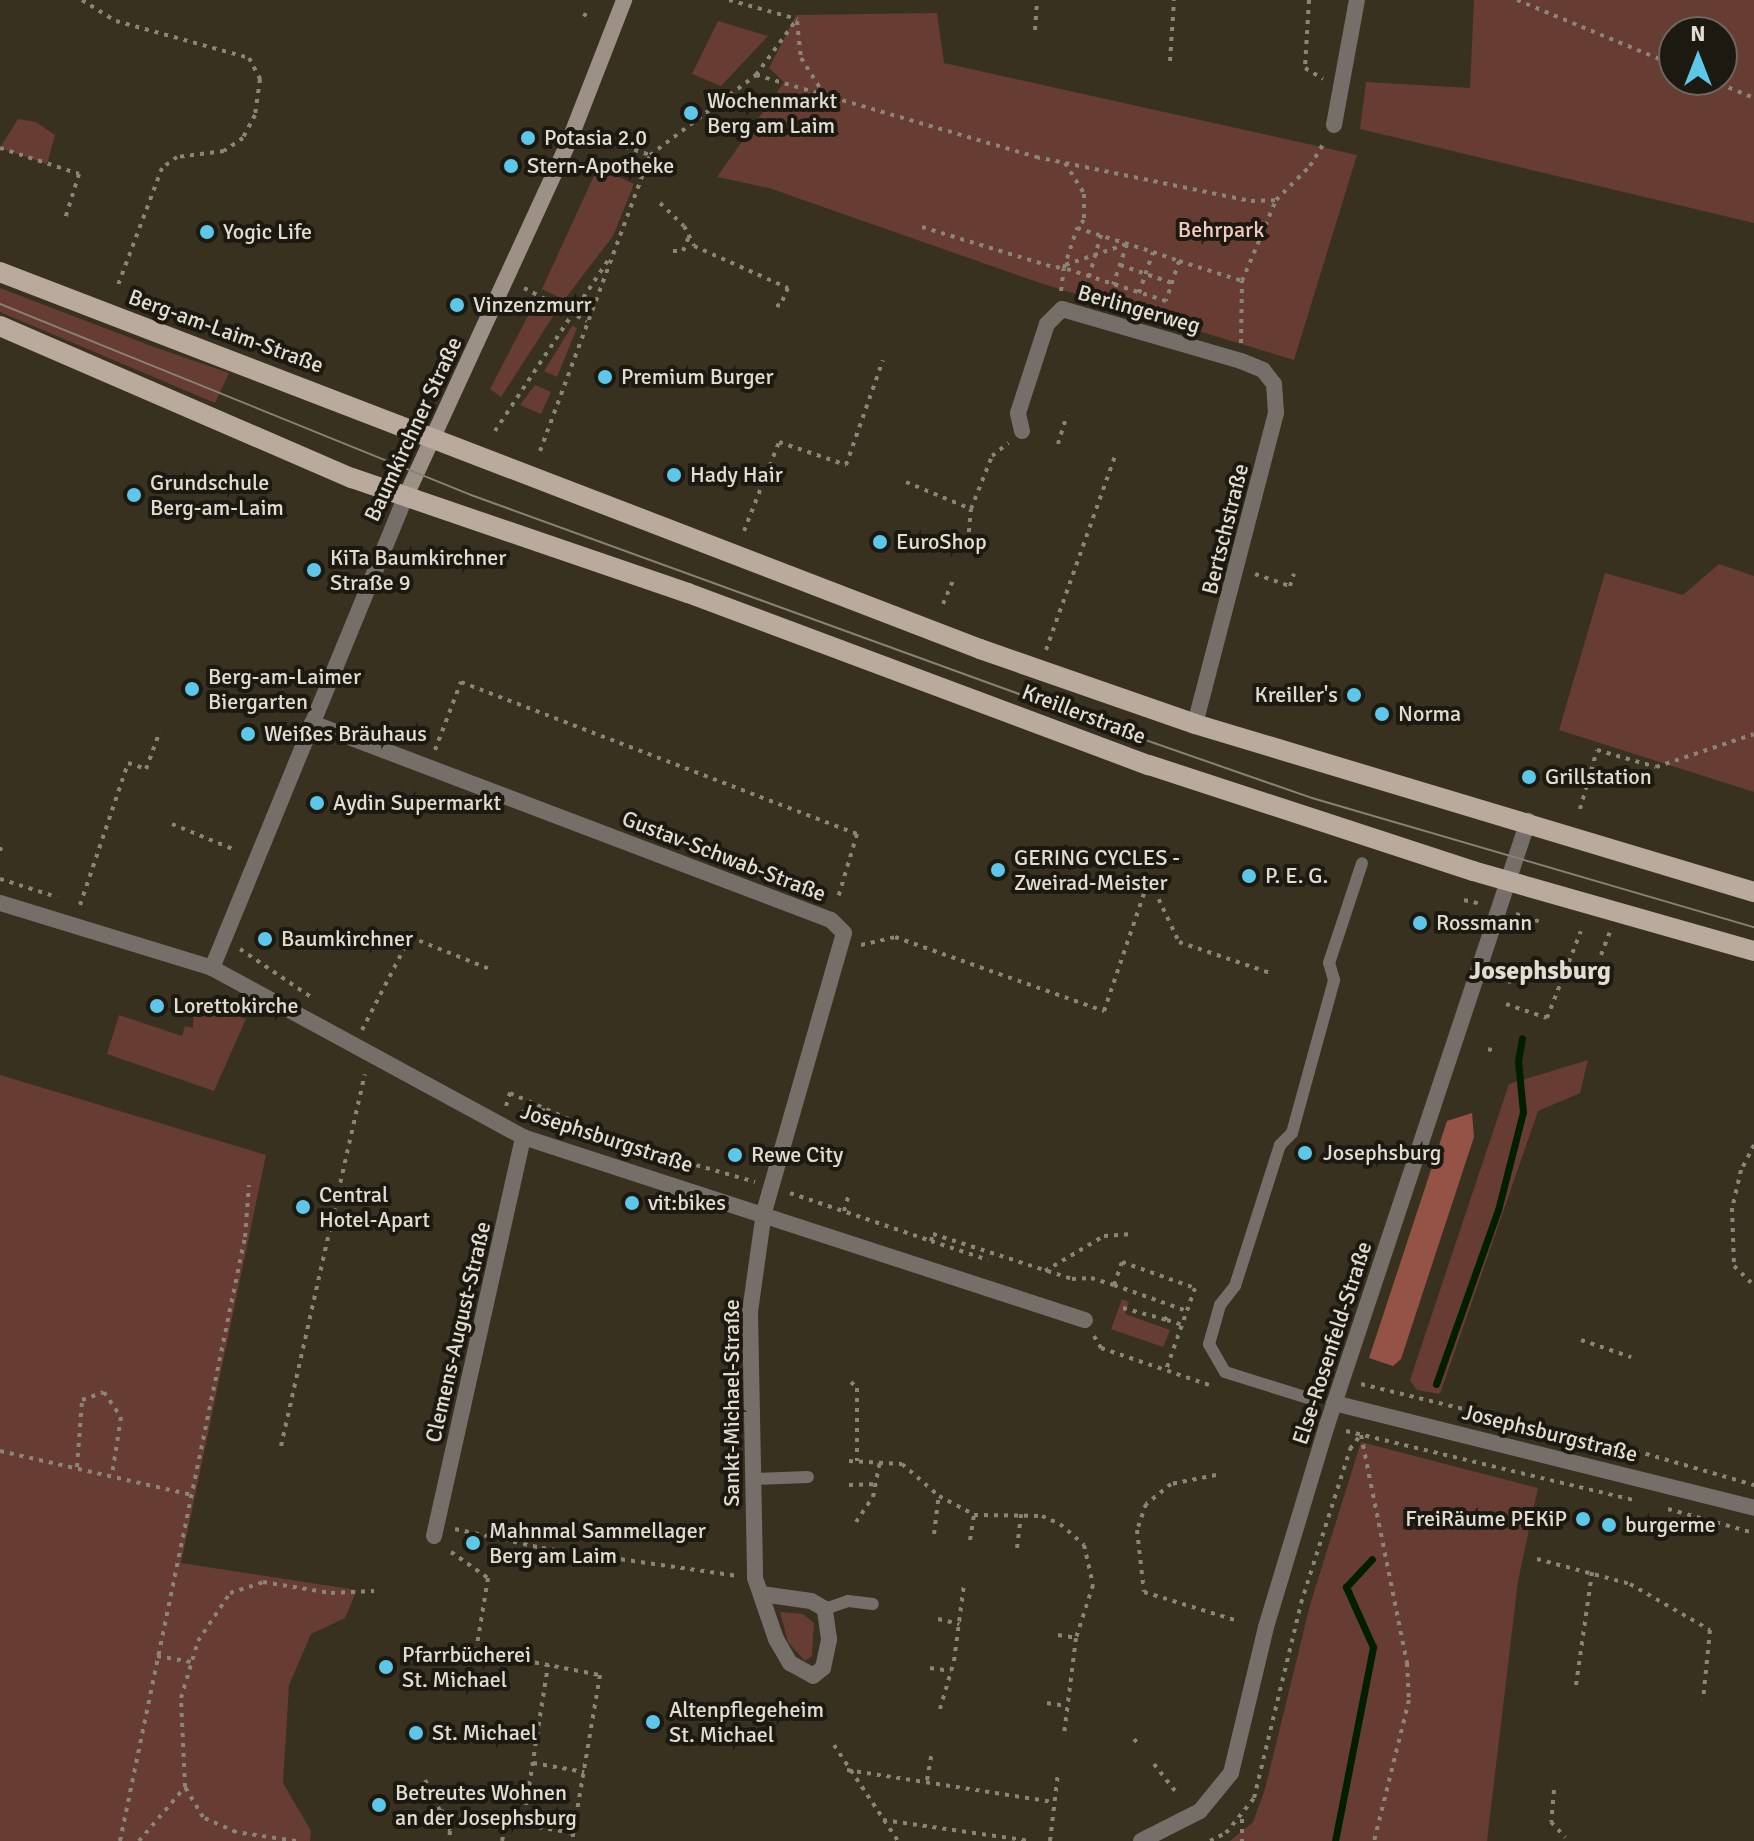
<!DOCTYPE html>
<meta charset="utf-8">
<style>
body{margin:0}
#map{position:relative;width:1754px;height:1841px;overflow:hidden;background:#38311f;font-family:Signika,sans-serif}
div>[style]{position:absolute}
.green>*{inset:0;background:#673c32}
.forest>*{inset:0;background:#955345}
.stream>*{height:7px;margin:-3.5px;padding:0 3.5px;transform-origin:3.5px;border-radius:3.5px;background:#011f00}
.path>*{height:4px;margin-top:-2px;transform-origin:0;background:repeating-linear-gradient(90deg,#8b8577 0 4px,transparent 0 10px)}
.service>*{height:12px;margin:-6px;padding:0 6px;transform-origin:6px;border-radius:6px;background:#766e68}
.minor>*{height:16px;margin:-8px;padding:0 8px;transform-origin:8px;border-radius:8px;background:#766e68}
.tertiary>*{height:16px;margin:-8px;padding:0 8px;transform-origin:8px;border-radius:8px;background:#766e68}
.secondary>*{height:16px;margin:-8px;padding:0 8px;transform-origin:8px;border-radius:8px;background:#9d9086}
.primary>*{height:20px;margin:-10px;padding:0 10px;transform-origin:10px;border-radius:10px;background:#baaa9d}
.tram>*{height:2px;margin:-1px;padding:0 1px;transform-origin:1px;border-radius:1px;background:#888273}
.dots>*{width:22px;height:22px;translate:-50% -50%;box-sizing:border-box;border:4px solid #1c1911;border-radius:50%}
span{translate:-50% -50%;white-space:nowrap;text-align:center;line-height:1.15;-webkit-text-stroke:8px #1c1911;paint-order:stroke}
.poi-label{font-size:22px;color:#e2ddd2}
.left{translate:0 -50%;text-align:left}
.right{translate:-100% -50%;text-align:right}
.park-label{font-size:22px;color:#f2cac0}
.street-label{font-size:22px;color:#e2ddd2}
.quarter-label{font-size:26px;color:#e2ddd2;font-weight:700}
.north{position:absolute;left:1658px;top:16px;width:80px;height:80px;box-sizing:border-box;background:#1c1911;border:2px solid #6b675e;border-radius:50%;rotate:0deg;font-size:22px;font-weight:700;line-height:32px;text-align:center;color:#e2ddd2}
.north::after{content:'';display:block;margin:auto;width:28px;height:36px;background:#5cc7e8;clip-path:polygon(50% 0,100% 100%,50% 72%,0 100%)}
</style>
<div id="map">
<div class="green">
<div style="clip-path:polygon(evenodd,1474px 0,1754px 0,1754px 223px,1360px 129px,1366px 82px,1470px 88px,1474px 0,1674px 32px,1722px 32px,1722px 80px,1674px 80px,1674px 32px)"></div>
<div style="clip-path:polygon(937px 13px,944px 63px,1357px 155px,1294px 360px,1043px 284px,769px 188px,717px 177px,784px 82px,769px 68px,796px 15px)"></div>
<div style="clip-path:polygon(718px 21px,768px 36px,721px 86px,692px 74px)"></div>
<div style="clip-path:polygon(18px 119px,36px 122px,55px 135px,47px 164px,0 148px)"></div>
<div style="clip-path:polygon(598px 167px,634px 184px,613px 236px,564px 300px,542px 289px)"></div>
<div style="clip-path:polygon(0 288px,154px 347px,229px 373px,215px 403px,0 312px)"></div>
<div style="clip-path:polygon(533px 306px,554px 315px,501px 397px,490px 389px)"></div>
<div style="clip-path:polygon(572px 326px,577px 328px,557px 377px,544px 371px)"></div>
<div style="clip-path:polygon(535px 385px,551px 392px,541px 414px,520px 405px)"></div>
<div style="clip-path:polygon(1719px 564px,1754px 576px,1754px 792px,1559px 730px,1605px 573px,1683px 595px)"></div>
<div style="clip-path:polygon(194px 999px,246px 1019px,214px 1091px,107px 1054px,119px 1015px,182px 1036px,185px 1026px,193px 1028px)"></div>
<div style="clip-path:polygon(1588px 1060px,1580px 1093px,1538px 1111px,1440px 1394px,1417px 1390px,1410px 1380px,1509px 1084px)"></div>
<div style="clip-path:polygon(0 1075px,266px 1155px,181px 1563px,357px 1590px,345px 1618px,311px 1634px,289px 1685px,283px 1783px,311px 1831px,310px 1841px,0 1841px)"></div>
<div style="clip-path:polygon(1122px 1299px,1129px 1302px,1125px 1314px,1170px 1330px,1163px 1347px,1111px 1329px)"></div>
<div style="clip-path:polygon(1361px 1442px,1538px 1488px,1518px 1581px,1487px 1841px,1230px 1841px,1253px 1822px,1265px 1789px,1310px 1605px)"></div>
<div style="clip-path:polygon(780px 1612px,803px 1614px,814px 1623px,812px 1656px,805px 1661px,788px 1642px)"></div>
</div>
<div class="forest">
<div style="clip-path:polygon(1472px 1113px,1474px 1137px,1401px 1359px,1393px 1366px,1369px 1358px,1447px 1121px)"></div>
</div>
<div class="stream">
<div style="left:1436px;top:1384px;width:185px;rotate:-70.4deg"></div>
<div style="left:1498px;top:1210px;width:101px;rotate:-75.7deg"></div>
<div style="left:1523px;top:1112px;width:51px;rotate:-95.6deg"></div>
<div style="left:1518px;top:1061px;width:23px;rotate:-80deg"></div>
<div style="left:1335px;top:1841px;width:198px;rotate:-78.9deg"></div>
<div style="left:1373px;top:1647px;width:66px;rotate:-114.2deg"></div>
<div style="left:1346px;top:1587px;width:38px;rotate:-47deg"></div>
</div>
<div class="path">
<div style="left:82px;top:0;width:40px;rotate:32deg"></div>
<div style="left:116px;top:21px;width:138px;rotate:15.5deg"></div>
<div style="left:249px;top:58px;width:24px;rotate:62deg"></div>
<div style="left:260px;top:79px;width:36px;rotate:98deg"></div>
<div style="left:255px;top:115px;width:26px;rotate:118deg"></div>
<div style="left:243px;top:138px;width:23px;rotate:146deg"></div>
<div style="left:224px;top:151px;width:47px;rotate:172.7deg"></div>
<div style="left:177px;top:157px;width:19px;rotate:144deg"></div>
<div style="left:162px;top:168px;width:128px;rotate:110.6deg"></div>
<div style="left:729px;top:0;width:71px;rotate:15.6deg"></div>
<div style="left:1309px;top:0;width:68px;rotate:93.4deg"></div>
<div style="left:1305px;top:68px;width:21px;rotate:31deg"></div>
<div style="left:1517px;top:0;width:170px;rotate:22.5deg"></div>
<div style="left:583px;top:14px;width:8px;rotate:23deg"></div>
<div style="left:797px;top:21px;width:37px;rotate:84deg"></div>
<div style="left:801px;top:58px;width:45px;rotate:57.7deg"></div>
<div style="left:1035px;top:30px;width:30px;rotate:-86deg"></div>
<div style="left:1170px;top:61px;width:61px;rotate:-86.2deg"></div>
<div style="left:756px;top:75px;width:292px;rotate:16.3deg"></div>
<div style="left:1036px;top:157px;width:219px;rotate:11.6deg"></div>
<div style="left:1251px;top:201px;width:25px;rotate:-2deg"></div>
<div style="left:1710px;top:80px;width:48px;rotate:22.2deg"></div>
<div style="left:606px;top:140px;width:46px;rotate:18.8deg"></div>
<div style="left:0;top:148px;width:83px;rotate:18.2deg"></div>
<div style="left:79px;top:174px;width:47px;rotate:107.3deg"></div>
<div style="left:1065px;top:163px;width:36px;rotate:58deg"></div>
<div style="left:1084px;top:194px;width:26px;rotate:90deg"></div>
<div style="left:1084px;top:220px;width:11px;rotate:131deg"></div>
<div style="left:660px;top:203px;width:33px;rotate:44deg"></div>
<div style="left:684px;top:226px;width:22px;rotate:63deg"></div>
<div style="left:694px;top:246px;width:103px;rotate:24.1deg"></div>
<div style="left:788px;top:288px;width:20px;rotate:114deg"></div>
<div style="left:780px;top:306px;width:6px;rotate:-162deg"></div>
<div style="left:922px;top:227px;width:140px;rotate:17deg"></div>
<div style="left:1056px;top:268px;width:75px;rotate:-18.7deg"></div>
<div style="left:1127px;top:244px;width:43px;rotate:108.9deg"></div>
<div style="left:673px;top:251px;width:10px"></div>
<div style="left:683px;top:251px;width:16px;rotate:-68deg"></div>
<div style="left:1179px;top:261px;width:42px;rotate:108deg"></div>
<div style="left:1166px;top:301px;width:107px;rotate:-162.1deg"></div>
<div style="left:1064px;top:268px;width:42px;rotate:-72deg"></div>
<div style="left:1077px;top:228px;width:80px;rotate:17.5deg"></div>
<div style="left:1153px;top:252px;width:28px;rotate:19deg"></div>
<div style="left:1179px;top:261px;width:66px;rotate:17.6deg"></div>
<div style="left:1120px;top:265px;width:55px;rotate:19.1deg"></div>
<div style="left:1089px;top:277px;width:44px;rotate:-74.1deg"></div>
<div style="left:524px;top:288px;width:71px;rotate:27.6deg"></div>
<div style="left:1061px;top:291px;width:23px;rotate:-83deg"></div>
<div style="left:1139px;top:293px;width:43px;rotate:-71.1deg"></div>
<div style="left:1241px;top:343px;width:62px;rotate:-89.1deg"></div>
<div style="left:1242px;top:281px;width:88px;rotate:-67.2deg"></div>
<div style="left:1276px;top:200px;width:48px;rotate:-45deg"></div>
<div style="left:1310px;top:166px;width:29px;rotate:-59deg"></div>
<div style="left:495px;top:431px;width:205px;rotate:-56.5deg"></div>
<div style="left:1058px;top:444px;width:30px;rotate:-73deg"></div>
<div style="left:540px;top:451px;width:316px;rotate:-69.6deg"></div>
<div style="left:650px;top:155px;width:133px;rotate:-37deg"></div>
<div style="left:756px;top:75px;width:69px;rotate:-53.8deg"></div>
<div style="left:906px;top:482px;width:70px;rotate:22.6deg"></div>
<div style="left:971px;top:509px;width:57px;rotate:-68.4deg"></div>
<div style="left:992px;top:456px;width:21px;rotate:-39deg"></div>
<div style="left:744px;top:531px;width:96px;rotate:-68.5deg"></div>
<div style="left:779px;top:442px;width:71px;rotate:18.9deg"></div>
<div style="left:846px;top:465px;width:111px;rotate:-70.6deg"></div>
<div style="left:968px;top:542px;width:33px;rotate:-85deg"></div>
<div style="left:1255px;top:574px;width:37px;rotate:19deg"></div>
<div style="left:1290px;top:586px;width:13px;rotate:-72deg"></div>
<div style="left:943px;top:604px;width:30px;rotate:-67deg"></div>
<div style="left:1046px;top:650px;width:206px;rotate:-70.4deg"></div>
<div style="left:435px;top:750px;width:73px;rotate:-69.1deg"></div>
<div style="left:461px;top:682px;width:424px;rotate:21deg"></div>
<div style="left:857px;top:834px;width:70px;rotate:106.6deg"></div>
<div style="left:1580px;top:809px;width:61px;rotate:-73.9deg"></div>
<div style="left:1597px;top:750px;width:61px;rotate:16.1deg"></div>
<div style="left:1656px;top:767px;width:103px;rotate:-18.6deg"></div>
<div style="left:172px;top:824px;width:68px;rotate:22.4deg"></div>
<div style="left:0;top:851px;width:7px;rotate:-74deg"></div>
<div style="left:0;top:879px;width:60px;rotate:17.5deg"></div>
<div style="left:1150px;top:881px;width:68px;rotate:64.6deg"></div>
<div style="left:1179px;top:942px;width:99px;rotate:18.8deg"></div>
<div style="left:1464px;top:900px;width:17px;rotate:13deg"></div>
<div style="left:80px;top:905px;width:150px;rotate:-71.3deg"></div>
<div style="left:128px;top:763px;width:19px;rotate:18deg"></div>
<div style="left:146px;top:769px;width:40px;rotate:-69.8deg"></div>
<div style="left:1516px;top:914px;width:28px;rotate:18deg"></div>
<div style="left:861px;top:945px;width:35px;rotate:-13deg"></div>
<div style="left:895px;top:937px;width:222px;rotate:19.5deg"></div>
<div style="left:1104px;top:1011px;width:139px;rotate:-71.2deg"></div>
<div style="left:240px;top:949px;width:86px;rotate:34.1deg"></div>
<div style="left:1601px;top:955px;width:26px;rotate:-69deg"></div>
<div style="left:1508px;top:982px;width:4px;rotate:-14deg"></div>
<div style="left:1506px;top:1004px;width:43px;rotate:18.9deg"></div>
<div style="left:1547px;top:1018px;width:93px;rotate:-68.7deg"></div>
<div style="left:362px;top:1030px;width:105px;rotate:-62.7deg"></div>
<div style="left:410px;top:937px;width:88px;rotate:21.9deg"></div>
<div style="left:1488px;top:1049px;width:6px;rotate:18deg"></div>
<div style="left:506px;top:1106px;width:14px;rotate:-73deg"></div>
<div style="left:510px;top:1093px;width:130px;rotate:24deg"></div>
<div style="left:629px;top:1146px;width:131px;rotate:15.9deg"></div>
<div style="left:521px;top:1112px;width:27px;rotate:-4deg"></div>
<div style="left:1754px;top:1145px;width:28px;rotate:117deg"></div>
<div style="left:1741px;top:1170px;width:39px;rotate:103deg"></div>
<div style="left:1732px;top:1208px;width:58px;rotate:88deg"></div>
<div style="left:1734px;top:1266px;width:28px;rotate:44deg"></div>
<div style="left:790px;top:1193px;width:149px;rotate:18.8deg"></div>
<div style="left:931px;top:1241px;width:7px;rotate:-74deg"></div>
<div style="left:933px;top:1234px;width:146px;rotate:17.9deg"></div>
<div style="left:1072px;top:1279px;width:19px;rotate:-3deg"></div>
<div style="left:1091px;top:1278px;width:24px;rotate:17deg"></div>
<div style="left:1114px;top:1285px;width:24px;rotate:-71deg"></div>
<div style="left:1122px;top:1262px;width:77px;rotate:19.6deg"></div>
<div style="left:1195px;top:1288px;width:87px;rotate:109.5deg"></div>
<div style="left:844px;top:1211px;width:15px;rotate:-74deg"></div>
<div style="left:931px;top:1241px;width:60px;rotate:18.4deg"></div>
<div style="left:1045px;top:1271px;width:69px;rotate:-30.7deg"></div>
<div style="left:1104px;top:1236px;width:28px;rotate:-4deg"></div>
<div style="left:1114px;top:1285px;width:77px;rotate:19.6deg"></div>
<div style="left:1123px;top:1308px;width:46px;rotate:15.3deg"></div>
<div style="left:1167px;top:1320px;width:7px;rotate:-135deg"></div>
<div style="left:1167px;top:1320px;width:16px;rotate:18deg"></div>
<div style="left:1094px;top:1336px;width:14px;rotate:60deg"></div>
<div style="left:1101px;top:1348px;width:117px;rotate:18.9deg"></div>
<div style="left:1581px;top:1340px;width:53px;rotate:18.8deg"></div>
<div style="left:851px;top:1382px;width:8px;rotate:45deg"></div>
<div style="left:857px;top:1388px;width:73px;rotate:90deg"></div>
<div style="left:1361px;top:1384px;width:283px;rotate:13.7deg"></div>
<div style="left:1636px;top:1451px;width:123px;rotate:16.1deg"></div>
<div style="left:1346px;top:1431px;width:295px;rotate:13.5deg"></div>
<div style="left:1361px;top:1435px;width:233px;rotate:78.6deg"></div>
<div style="left:1407px;top:1663px;width:37px;rotate:87deg"></div>
<div style="left:1409px;top:1700px;width:145px;rotate:103.9deg"></div>
<div style="left:281px;top:1446px;width:381px;rotate:-77.3deg"></div>
<div style="left:0;top:1451px;width:197px;rotate:12.9deg"></div>
<div style="left:849px;top:1461px;width:53px;rotate:3.2deg"></div>
<div style="left:902px;top:1464px;width:49px;rotate:40.9deg"></div>
<div style="left:939px;top:1496px;width:40px;rotate:28deg"></div>
<div style="left:974px;top:1515px;width:68px;rotate:0.8deg"></div>
<div style="left:1042px;top:1516px;width:20px;rotate:24deg"></div>
<div style="left:1060px;top:1524px;width:32px;rotate:41deg"></div>
<div style="left:1084px;top:1545px;width:41px;rotate:77.3deg"></div>
<div style="left:1093px;top:1585px;width:56px;rotate:107.8deg"></div>
<div style="left:1076px;top:1638px;width:97px;rotate:97.1deg"></div>
<div style="left:77px;top:1467px;width:67px;rotate:-85.7deg"></div>
<div style="left:82px;top:1400px;width:23px;rotate:-20deg"></div>
<div style="left:104px;top:1392px;width:30px;rotate:56deg"></div>
<div style="left:121px;top:1417px;width:59px;rotate:98.8deg"></div>
<div style="left:1216px;top:1475px;width:46px;rotate:168.7deg"></div>
<div style="left:1171px;top:1484px;width:32px;rotate:141deg"></div>
<div style="left:1146px;top:1504px;width:28px;rotate:109deg"></div>
<div style="left:1137px;top:1530px;width:62px;rotate:83.6deg"></div>
<div style="left:1144px;top:1592px;width:98px;rotate:17.1deg"></div>
<div style="left:849px;top:1485px;width:29px;rotate:-2deg"></div>
<div style="left:1668px;top:1509px;width:89px;rotate:15.6deg"></div>
<div style="left:856px;top:1522px;width:30px;rotate:-56deg"></div>
<div style="left:873px;top:1497px;width:36px;rotate:-79deg"></div>
<div style="left:455px;top:1529px;width:89px;rotate:12.3deg"></div>
<div style="left:542px;top:1548px;width:198px;rotate:8.1deg"></div>
<div style="left:934px;top:1534px;width:38px;rotate:-83deg"></div>
<div style="left:970px;top:1540px;width:25px;rotate:-81deg"></div>
<div style="left:1017px;top:1548px;width:34px;rotate:-83deg"></div>
<div style="left:451px;top:1552px;width:45px;rotate:35.1deg"></div>
<div style="left:488px;top:1578px;width:74px;rotate:99.3deg"></div>
<div style="left:476px;top:1651px;width:126px;rotate:11deg"></div>
<div style="left:600px;top:1675px;width:168px;rotate:99.6deg"></div>
<div style="left:1537px;top:1559px;width:96px;rotate:15deg"></div>
<div style="left:1630px;top:1584px;width:92px;rotate:29.9deg"></div>
<div style="left:1710px;top:1630px;width:70px;rotate:95.7deg"></div>
<div style="left:938px;top:1619px;width:22px;rotate:13deg"></div>
<div style="left:1058px;top:1635px;width:18px;rotate:9deg"></div>
<div style="left:157px;top:1656px;width:36px;rotate:10deg"></div>
<div style="left:930px;top:1668px;width:21px;rotate:8deg"></div>
<div style="left:1576px;top:1685px;width:114px;rotate:-81.9deg"></div>
<div style="left:1047px;top:1703px;width:19px;rotate:9deg"></div>
<div style="left:940px;top:1709px;width:50px;rotate:-73.7deg"></div>
<div style="left:954px;top:1661px;width:78px;rotate:-82.6deg"></div>
<div style="left:1134px;top:1739px;width:9px;rotate:49deg"></div>
<div style="left:834px;top:1745px;width:115px;rotate:56.3deg"></div>
<div style="left:533px;top:1763px;width:52px;rotate:10deg"></div>
<div style="left:1154px;top:1764px;width:34px;rotate:52deg"></div>
<div style="left:847px;top:1770px;width:209px;rotate:8.8deg"></div>
<div style="left:425px;top:1780px;width:34px;rotate:64deg"></div>
<div style="left:440px;top:1811px;width:135px;rotate:9.4deg"></div>
<div style="left:927px;top:1780px;width:27px;rotate:-80deg"></div>
<div style="left:1554px;top:1790px;width:32px;rotate:95deg"></div>
<div style="left:1551px;top:1822px;width:21px;rotate:47deg"></div>
<div style="left:440px;top:1811px;width:22px;rotate:63deg"></div>
<div style="left:450px;top:1831px;width:10px;rotate:96deg"></div>
<div style="left:1242px;top:1819px;width:22px;rotate:90deg"></div>
<div style="left:883px;top:1820px;width:149px;rotate:8.1deg"></div>
<div style="left:523px;top:1825px;width:162px;rotate:-81.1deg"></div>
<div style="left:120px;top:1841px;width:617px;rotate:-78.31deg"></div>
<div style="left:245px;top:1237px;width:52px;rotate:-85.6deg"></div>
<div style="left:139px;top:1841px;width:71px;rotate:-49.6deg"></div>
<div style="left:296px;top:1841px;width:61px;rotate:-171.5deg"></div>
<div style="left:236px;top:1832px;width:36px;rotate:-156deg"></div>
<div style="left:203px;top:1817px;width:35px;rotate:-121deg"></div>
<div style="left:185px;top:1787px;width:89px;rotate:-92.6deg"></div>
<div style="left:181px;top:1698px;width:59px;rotate:-73.4deg"></div>
<div style="left:198px;top:1641px;width:58px;rotate:-56.3deg"></div>
<div style="left:230px;top:1593px;width:35px;rotate:-18deg"></div>
<div style="left:263px;top:1582px;width:69px;rotate:9.2deg"></div>
<div style="left:331px;top:1593px;width:43px;rotate:-2.7deg"></div>
<div style="left:502px;top:1841px;width:19px;rotate:-78deg"></div>
<div style="left:1050px;top:1841px;width:68px;rotate:-83.3deg"></div>
<div style="left:1210px;top:1841px;width:18px;rotate:-27deg"></div>
<div style="left:1226px;top:1833px;width:45px;rotate:-51.3deg"></div>
<div style="left:1254px;top:1798px;width:201px;rotate:-76.4deg"></div>
<div style="left:1301px;top:1603px;width:162px;rotate:-72.3deg"></div>
<div style="left:1350px;top:1449px;width:20px;rotate:-53deg"></div>
</div>
<div class="service">
<div style="left:1308px;top:1398px;width:87px;rotate:-162.6deg"></div>
<div style="left:1225px;top:1372px;width:32px;rotate:-120deg"></div>
<div style="left:1209px;top:1344px;width:41px;rotate:-74.2deg"></div>
<div style="left:1220px;top:1305px;width:24px;rotate:-52deg"></div>
<div style="left:1235px;top:1286px;width:148px;rotate:-72.3deg"></div>
<div style="left:1280px;top:1145px;width:17px;rotate:-45deg"></div>
<div style="left:1292px;top:1133px;width:159px;rotate:-74.6deg"></div>
<div style="left:1334px;top:980px;width:18px;rotate:-106deg"></div>
<div style="left:1329px;top:963px;width:105px;rotate:-71.7deg"></div>
<div style="left:753px;top:1479px;width:55px;rotate:-2.1deg"></div>
<div style="left:825px;top:1609px;width:24px;rotate:-19deg"></div>
<div style="left:848px;top:1601px;width:25px;rotate:7deg"></div>
</div>
<div class="minor">
<div style="left:1334px;top:125px;width:127px;rotate:-79.6deg"></div>
<div style="left:1022px;top:431px;width:18px;rotate:-103deg"></div>
<div style="left:1018px;top:413px;width:94px;rotate:-72deg"></div>
<div style="left:1047px;top:324px;width:21px;rotate:-45deg"></div>
<div style="left:1062px;top:309px;width:186px;rotate:16.2deg"></div>
<div style="left:1241px;top:361px;width:24px;rotate:22deg"></div>
<div style="left:1263px;top:370px;width:18px;rotate:52deg"></div>
<div style="left:1274px;top:384px;width:29px;rotate:86deg"></div>
<div style="left:1276px;top:413px;width:321px;rotate:104.6deg"></div>
<div style="left:312px;top:723px;width:555px;rotate:20.79deg"></div>
<div style="left:831px;top:920px;width:18px;rotate:45deg"></div>
<div style="left:844px;top:933px;width:290px;rotate:106deg"></div>
<div style="left:764px;top:1212px;width:100px;rotate:98deg"></div>
<div style="left:750px;top:1311px;width:267px;rotate:88.9deg"></div>
<div style="left:755px;top:1578px;width:65px;rotate:71deg"></div>
<div style="left:776px;top:1639px;width:28px;rotate:60deg"></div>
<div style="left:790px;top:1663px;width:26px;rotate:29deg"></div>
<div style="left:813px;top:1676px;width:13px;rotate:-39deg"></div>
<div style="left:823px;top:1668px;width:30px;rotate:-78deg"></div>
<div style="left:829px;top:1639px;width:30px;rotate:-98deg"></div>
<div style="left:825px;top:1609px;width:16px;rotate:-150deg"></div>
<div style="left:811px;top:1601px;width:50px;rotate:-172deg"></div>
<div style="left:0;top:903px;width:222px;rotate:17deg"></div>
<div style="left:212px;top:968px;width:354px;rotate:28.5deg"></div>
<div style="left:523px;top:1137px;width:591px;rotate:18.04deg"></div>
<div style="left:212px;top:968px;width:508px;rotate:-67.68deg"></div>
<div style="left:1334px;top:1403px;width:433px;rotate:14deg"></div>
<div style="left:434px;top:1536px;width:409px;rotate:-77.4deg"></div>
</div>
<div class="tertiary">
<div style="left:1141px;top:1841px;width:66px;rotate:-27deg"></div>
<div style="left:1200px;top:1811px;width:49px;rotate:-50.8deg"></div>
<div style="left:1231px;top:1773px;width:150px;rotate:-76.5deg"></div>
<div style="left:1266px;top:1627px;width:211px;rotate:-73.2deg"></div>
<div style="left:1327px;top:1425px;width:637px;rotate:-71.59deg"></div>
</div>
<div class="secondary">
<div style="left:405px;top:498px;width:390px;rotate:-65.3deg"></div>
<div style="left:568px;top:144px;width:155px;rotate:-68.7deg"></div>
</div>
<div class="primary">
<div style="left:0;top:272px;width:1050px;rotate:21.04deg"></div>
<div style="left:980px;top:649px;width:228px;rotate:19.2deg"></div>
<div style="left:1195px;top:724px;width:584px;rotate:16.73deg"></div>
<div style="left:0;top:326px;width:383px;rotate:23.4deg"></div>
<div style="left:352px;top:478px;width:355px;rotate:18.9deg"></div>
<div style="left:688px;top:593px;width:492px;rotate:20.5deg"></div>
<div style="left:1149px;top:765px;width:341px;rotate:18.1deg"></div>
<div style="left:1473px;top:871px;width:292px;rotate:15.9deg"></div>
</div>
<div class="tram">
<div style="left:0;top:304px;width:508px;rotate:22.07deg"></div>
<div style="left:471px;top:495px;width:727px;rotate:19.96deg"></div>
<div style="left:1154px;top:743px;width:167px;rotate:19.2deg"></div>
<div style="left:1312px;top:798px;width:460px;rotate:16.3deg"></div>
</div>
<div class="dots">
<div style="left:691px;top:113px;background:#5cc7e8"></div>
<div style="left:528px;top:138px;background:#5cc7e8"></div>
<div style="left:511px;top:166px;background:#5cc7e8"></div>
<div style="left:207px;top:232px;background:#5cc7e8"></div>
<div style="left:457px;top:305px;background:#5cc7e8"></div>
<div style="left:605px;top:377px;background:#5cc7e8"></div>
<div style="left:674px;top:475px;background:#5cc7e8"></div>
<div style="left:134px;top:495px;background:#5cc7e8"></div>
<div style="left:880px;top:542px;background:#5cc7e8"></div>
<div style="left:314px;top:570px;background:#5cc7e8"></div>
<div style="left:192px;top:689px;background:#5cc7e8"></div>
<div style="left:1354px;top:695px;background:#5cc7e8"></div>
<div style="left:1382px;top:714px;background:#5cc7e8"></div>
<div style="left:248px;top:734px;background:#5cc7e8"></div>
<div style="left:1529px;top:777px;background:#5cc7e8"></div>
<div style="left:317px;top:803px;background:#5cc7e8"></div>
<div style="left:998px;top:870px;background:#5cc7e8"></div>
<div style="left:1249px;top:876px;background:#5cc7e8"></div>
<div style="left:1420px;top:923px;background:#5cc7e8"></div>
<div style="left:265px;top:939px;background:#5cc7e8"></div>
<div style="left:157px;top:1006px;background:#5cc7e8"></div>
<div style="left:1305px;top:1153px;background:#5cc7e8"></div>
<div style="left:735px;top:1155px;background:#5cc7e8"></div>
<div style="left:632px;top:1203px;background:#5cc7e8"></div>
<div style="left:303px;top:1207px;background:#5cc7e8"></div>
<div style="left:1583px;top:1519px;background:#5cc7e8"></div>
<div style="left:1609px;top:1525px;background:#5cc7e8"></div>
<div style="left:473px;top:1543px;background:#5cc7e8"></div>
<div style="left:386px;top:1667px;background:#5cc7e8"></div>
<div style="left:653px;top:1722px;background:#5cc7e8"></div>
<div style="left:416px;top:1733px;background:#5cc7e8"></div>
<div style="left:379px;top:1805px;background:#5cc7e8"></div>
</div>
<div class="poi-label">
<span class="left" style="left:707px;top:113px">Wochenmarkt<br>Berg am Laim</span>
<span class="left" style="left:544px;top:138px">Potasia 2.0</span>
<span class="left" style="left:527px;top:166px">Stern-Apotheke</span>
<span class="left" style="left:223px;top:232px">Yogic Life</span>
<span class="left" style="left:473px;top:305px">Vinzenzmurr</span>
<span class="left" style="left:621px;top:377px">Premium Burger</span>
<span class="left" style="left:690px;top:475px">Hady Hair</span>
<span class="left" style="left:150px;top:495px">Grundschule<br>Berg-am-Laim</span>
<span class="left" style="left:896px;top:542px">EuroShop</span>
<span class="left" style="left:330px;top:570px">KiTa Baumkirchner<br>Straße 9</span>
<span class="left" style="left:208px;top:689px">Berg-am-Laimer<br>Biergarten</span>
<span class="right" style="left:1338px;top:695px">Kreiller's</span>
<span class="left" style="left:1398px;top:714px">Norma</span>
<span class="left" style="left:264px;top:734px">Weißes Bräuhaus</span>
<span class="left" style="left:1545px;top:777px">Grillstation</span>
<span class="left" style="left:333px;top:803px">Aydin Supermarkt</span>
<span class="left" style="left:1014px;top:870px">GERING CYCLES -<br>Zweirad-Meister</span>
<span class="left" style="left:1265px;top:876px">P. E. G.</span>
<span class="left" style="left:1436px;top:923px">Rossmann</span>
<span class="left" style="left:281px;top:939px">Baumkirchner</span>
<span class="left" style="left:173px;top:1006px">Lorettokirche</span>
<span class="left" style="left:1323px;top:1153px">Josephsburg</span>
<span class="left" style="left:751px;top:1155px">Rewe City</span>
<span class="left" style="left:319px;top:1207px">Central<br>Hotel-Apart</span>
<span class="left" style="left:648px;top:1203px">vit:bikes</span>
<span class="right" style="left:1567px;top:1519px">FreiRäume PEKiP</span>
<span class="left" style="left:1625px;top:1525px">burgerme</span>
<span class="left" style="left:489px;top:1543px">Mahnmal Sammellager<br>Berg am Laim</span>
<span class="left" style="left:402px;top:1667px">Pfarrbücherei<br>St. Michael</span>
<span class="left" style="left:669px;top:1722px">Altenpflegeheim<br>St. Michael</span>
<span class="left" style="left:432px;top:1733px">St. Michael</span>
<span class="left" style="left:395px;top:1805px">Betreutes Wohnen<br>an der Josephsburg</span>
</div>
<div class="park-label">
<span style="left:1221px;top:230px">Behrpark</span>
</div>
<div class="street-label">
<span style="left:1139px;top:309px;rotate:16deg">Berlingerweg</span>
<span style="left:226px;top:331px;rotate:20deg">Berg-am-Laim-Straße</span>
<span style="left:413px;top:429px;rotate:-65deg">Baumkirchner Straße</span>
<span style="left:1225px;top:529px;rotate:-76deg">Bertschstraße</span>
<span style="left:1084px;top:714px;rotate:21deg">Kreillerstraße</span>
<span style="left:724px;top:856px;rotate:21deg">Gustav-Schwab-Straße</span>
<span style="left:607px;top:1138px;rotate:18deg">Josephsburgstraße</span>
<span style="left:458px;top:1332px;rotate:-77deg">Clemens-August-Straße</span>
<span style="left:1332px;top:1343px;rotate:-72deg">Else-Rosenfeld-Straße</span>
<span style="left:732px;top:1403px;rotate:-90deg">Sankt-Michael-Straße</span>
<span style="left:1550px;top:1433px;rotate:14deg">Josephsburgstraße</span>
</div>
<div class="quarter-label">
<span style="left:1540px;top:972px">Josephsburg</span>
</div>
<div class="north">N</div>
</div>
